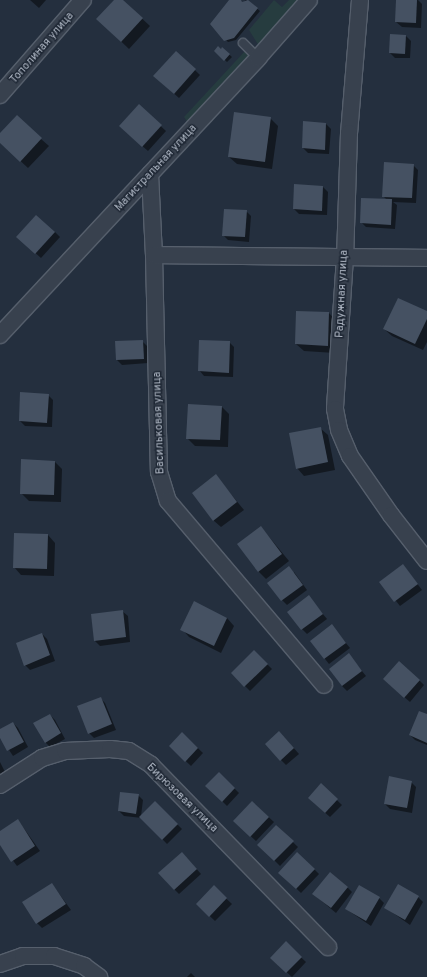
<!DOCTYPE html>
<meta charset="utf-8">
<style>
body{margin:0}
#map{position:relative;width:427px;height:977px;overflow:hidden;background:#242f3e;font-family:Overpass,sans-serif}
div>[style]{position:absolute}
.green>*{inset:0;background:#263c3f}
.shadow>*{inset:0;background:#0007}
.building>*{inset:0;background:#455162}
.roads{filter:drop-shadow(1px 0 #565f6c) drop-shadow(-1px 0 #565f6c) drop-shadow(0 1px #565f6c) drop-shadow(0 -1px #565f6c)}
.service>*{height:8px;margin:-4px;padding:0 4px;transform-origin:4px;border-radius:4px;background:#38414e}
.minor>*{height:16px;margin:-8px;padding:0 8px;transform-origin:8px;border-radius:8px;background:#38414e}
span{translate:-50% -50%;white-space:nowrap;text-align:center;line-height:1.15;-webkit-text-stroke:3px #1d2633;paint-order:stroke}
.street-label{font-size:11px;color:#b4bcc9}
</style>
<div id="map">
<div class="green">
<div style="clip-path:polygon(274px 0,282px 7px,289px 0,303px 0,259px 46px,249px 30px)"></div>
<div style="clip-path:polygon(245px 51px,252px 59px,221px 84px,188px 123px,184px 117px)"></div>
</div>
<div class="shadow">
<div style="clip-path:polygon(30px 0,46px 0,39px 8px)"></div>
<div style="clip-path:polygon(115px 0,122px 0,150px 26px,129px 49px,105px 26px)"></div>
<div style="clip-path:polygon(231px 0,239px 0,242px 3px,246px 0,260px 11px,236px 40px,228px 42px,211px 24px)"></div>
<div style="clip-path:polygon(397px 0,418px 0,422px 4px,421px 28px,402px 27px,396px 22px)"></div>
<div style="clip-path:polygon(406px 36px,411px 41px,410px 58px,395px 58px,390px 53px)"></div>
<div style="clip-path:polygon(222px 48px,232px 57px,227px 62px,216px 51px,221px 51px)"></div>
<div style="clip-path:polygon(176px 52px,200px 75px,179px 98px,160px 81px)"></div>
<div style="clip-path:polygon(139px 106px,166px 131px,148px 151px,125px 131px)"></div>
<div style="clip-path:polygon(270px 118px,278px 126px,272px 169px,237px 164px,229px 157px)"></div>
<div style="clip-path:polygon(326px 124px,331px 129px,329px 154px,308px 153px,303px 148px)"></div>
<div style="clip-path:polygon(0 135px,41px 139px,49px 146px,28px 168px,0 142px)"></div>
<div style="clip-path:polygon(413px 165px,418px 170px,416px 203px,393px 202px,397px 205px,395px 229px,366px 227px,361px 222px,387px 200px,383px 196px)"></div>
<div style="clip-path:polygon(323px 187px,328px 192px,327px 215px,299px 214px,294px 209px)"></div>
<div style="clip-path:polygon(246px 211px,251px 216px,249px 242px,228px 240px,223px 235px)"></div>
<div style="clip-path:polygon(55px 232px,60px 237px,41px 258px,23px 242px)"></div>
<div style="clip-path:polygon(427px 312px,427px 342px,423px 350px,392px 336px,384px 329px)"></div>
<div style="clip-path:polygon(329px 313px,336px 321px,335px 353px,304px 351px,296px 344px)"></div>
<div style="clip-path:polygon(142px 341px,147px 346px,148px 363px,122px 365px,117px 360px)"></div>
<div style="clip-path:polygon(229px 342px,234px 347px,233px 377px,204px 376px,199px 370px)"></div>
<div style="clip-path:polygon(48px 395px,53px 400px,52px 427px,25px 426px,20px 421px)"></div>
<div style="clip-path:polygon(221px 406px,229px 414px,228px 447px,195px 446px,187px 438px)"></div>
<div style="clip-path:polygon(320px 428px,328px 435px,335px 470px,304px 476px,297px 468px)"></div>
<div style="clip-path:polygon(22px 460px,55px 462px,62px 469px,61px 502px,29px 501px,21px 493px)"></div>
<div style="clip-path:polygon(216px 476px,244px 510px,221px 527px,213px 520px)"></div>
<div style="clip-path:polygon(261px 527px,289px 561px,266px 579px,258px 571px)"></div>
<div style="clip-path:polygon(48px 535px,55px 543px,54px 576px,21px 575px,14px 567px)"></div>
<div style="clip-path:polygon(403px 565px,422px 590px,400px 606px,381px 582px)"></div>
<div style="clip-path:polygon(294px 572px,307px 590px,287px 605px,282px 600px)"></div>
<div style="clip-path:polygon(313px 602px,327px 619px,307px 634px,302px 629px)"></div>
<div style="clip-path:polygon(122px 611px,128px 616px,130px 642px,100px 646px,95px 641px)"></div>
<div style="clip-path:polygon(227px 618px,234px 626px,221px 653px,189px 637px,182px 629px)"></div>
<div style="clip-path:polygon(336px 631px,350px 648px,329px 664px,311px 641px)"></div>
<div style="clip-path:polygon(42px 634px,47px 639px,55px 661px,30px 670px,25px 665px)"></div>
<div style="clip-path:polygon(254px 651px,272px 669px,250px 691px,232px 673px)"></div>
<div style="clip-path:polygon(349px 655px,366px 676px,347px 691px,342px 686px)"></div>
<div style="clip-path:polygon(419px 680px,424px 685px,410px 702px,389px 684px)"></div>
<div style="clip-path:polygon(100px 698px,105px 703px,116px 730px,94px 738px,89px 733px)"></div>
<div style="clip-path:polygon(50px 715px,55px 720px,65px 739px,50px 747px,45px 742px)"></div>
<div style="clip-path:polygon(427px 715px,427px 745px,415px 740px,410px 735px)"></div>
<div style="clip-path:polygon(13px 723px,18px 728px,28px 747px,13px 756px,0 736px,0 730px)"></div>
<div style="clip-path:polygon(182px 733px,203px 753px,191px 766px,175px 751px)"></div>
<div style="clip-path:polygon(284px 737px,299px 754px,286px 765px,281px 760px)"></div>
<div style="clip-path:polygon(0 762px,5px 772px,0 775px)"></div>
<div style="clip-path:polygon(219px 773px,239px 793px,227px 806px,207px 786px)"></div>
<div style="clip-path:polygon(411px 782px,416px 787px,412px 813px,390px 809px,385px 804px)"></div>
<div style="clip-path:polygon(321px 785px,342px 805px,330px 817px,314px 803px)"></div>
<div style="clip-path:polygon(138px 795px,143px 800px,141px 816px,155px 802px,182px 829px,167px 844px,142px 818px,124px 816px,119px 811px)"></div>
<div style="clip-path:polygon(252px 802px,274px 822px,256px 841px,234px 821px)"></div>
<div style="clip-path:polygon(18px 820px,40px 851px,17px 866px,0 843px,0 832px)"></div>
<div style="clip-path:polygon(276px 826px,298px 847px,280px 866px,259px 845px)"></div>
<div style="clip-path:polygon(187px 858px,201px 874px,179px 894px,174px 889px)"></div>
<div style="clip-path:polygon(314px 869px,319px 874px,301px 893px,280px 873px)"></div>
<div style="clip-path:polygon(52px 884px,71px 910px,42px 928px,37px 923px)"></div>
<div style="clip-path:polygon(214px 887px,232px 904px,215px 921px,197px 904px)"></div>
<div style="clip-path:polygon(347px 887px,352px 892px,336px 913px,318px 898px)"></div>
<div style="clip-path:polygon(418px 897px,423px 902px,410px 925px,386px 908px)"></div>
<div style="clip-path:polygon(379px 898px,384px 903px,371px 926px,346px 909px)"></div>
<div style="clip-path:polygon(286px 943px,306px 962px,292px 977px,271px 958px)"></div>
<div style="clip-path:polygon(191px 973px,195px 977px,187px 977px)"></div>
</div>
<div class="building">
<div style="clip-path:polygon(114px 0,123px 0,143px 18px,121px 42px,96px 19px)"></div>
<div style="clip-path:polygon(229px 0,241px 0,242px 2px,248px 0,258px 8px,234px 38px,224px 41px,210px 24px)"></div>
<div style="clip-path:polygon(396px 0,417px 0,416px 23px,395px 22px)"></div>
<div style="clip-path:polygon(390px 34px,406px 35px,405px 54px,389px 53px)"></div>
<div style="clip-path:polygon(218px 46px,221px 49px,222px 47px,230px 54px,224px 61px,214px 51px)"></div>
<div style="clip-path:polygon(176px 51px,196px 69px,174px 94px,153px 76px)"></div>
<div style="clip-path:polygon(139px 104px,162px 125px,142px 147px,119px 126px)"></div>
<div style="clip-path:polygon(234px 112px,271px 117px,265px 162px,228px 157px)"></div>
<div style="clip-path:polygon(17px 115px,42px 138px,20px 162px,0 143px,0 133px)"></div>
<div style="clip-path:polygon(303px 121px,326px 123px,325px 150px,302px 148px)"></div>
<div style="clip-path:polygon(384px 162px,414px 164px,412px 198px,382px 197px)"></div>
<div style="clip-path:polygon(294px 184px,323px 186px,322px 211px,293px 209px)"></div>
<div style="clip-path:polygon(361px 198px,392px 199px,391px 225px,360px 223px)"></div>
<div style="clip-path:polygon(224px 209px,247px 210px,245px 237px,222px 236px)"></div>
<div style="clip-path:polygon(36px 215px,55px 232px,35px 254px,16px 237px)"></div>
<div style="clip-path:polygon(398px 298px,427px 311px,427px 319px,415px 344px,383px 329px)"></div>
<div style="clip-path:polygon(296px 311px,329px 312px,328px 346px,295px 344px)"></div>
<div style="clip-path:polygon(143px 340px,144px 359px,116px 360px,115px 341px)"></div>
<div style="clip-path:polygon(199px 340px,230px 341px,229px 373px,198px 371px)"></div>
<div style="clip-path:polygon(20px 392px,49px 394px,47px 423px,19px 421px)"></div>
<div style="clip-path:polygon(188px 404px,222px 406px,220px 440px,186px 439px)"></div>
<div style="clip-path:polygon(321px 427px,328px 462px,296px 469px,289px 433px)"></div>
<div style="clip-path:polygon(21px 459px,55px 461px,54px 495px,20px 494px)"></div>
<div style="clip-path:polygon(216px 474px,237px 502px,213px 521px,192px 493px)"></div>
<div style="clip-path:polygon(261px 526px,282px 554px,258px 572px,237px 544px)"></div>
<div style="clip-path:polygon(14px 533px,48px 534px,47px 569px,13px 568px)"></div>
<div style="clip-path:polygon(403px 564px,418px 584px,394px 602px,379px 582px)"></div>
<div style="clip-path:polygon(289px 566px,303px 585px,281px 601px,267px 583px)"></div>
<div style="clip-path:polygon(309px 595px,323px 614px,301px 630px,287px 612px)"></div>
<div style="clip-path:polygon(194px 601px,227px 618px,214px 646px,180px 630px)"></div>
<div style="clip-path:polygon(123px 610px,126px 637px,94px 641px,91px 614px)"></div>
<div style="clip-path:polygon(332px 624px,346px 643px,324px 659px,310px 641px)"></div>
<div style="clip-path:polygon(42px 633px,50px 655px,24px 666px,16px 643px)"></div>
<div style="clip-path:polygon(254px 650px,268px 664px,244px 687px,231px 673px)"></div>
<div style="clip-path:polygon(349px 653px,362px 671px,342px 686px,329px 669px)"></div>
<div style="clip-path:polygon(399px 661px,420px 680px,404px 698px,383px 679px)"></div>
<div style="clip-path:polygon(101px 697px,112px 724px,88px 734px,77px 706px)"></div>
<div style="clip-path:polygon(419px 711px,427px 714px,427px 743px,409px 735px)"></div>
<div style="clip-path:polygon(50px 714px,61px 733px,45px 743px,33px 723px)"></div>
<div style="clip-path:polygon(13px 722px,24px 742px,7px 751px,0 738px,0 729px)"></div>
<div style="clip-path:polygon(279px 731px,294px 748px,280px 761px,265px 744px)"></div>
<div style="clip-path:polygon(182px 732px,198px 748px,185px 762px,169px 746px)"></div>
<div style="clip-path:polygon(219px 772px,235px 788px,222px 802px,205px 786px)"></div>
<div style="clip-path:polygon(389px 776px,412px 781px,407px 808px,384px 804px)"></div>
<div style="clip-path:polygon(321px 783px,338px 799px,325px 813px,308px 798px)"></div>
<div style="clip-path:polygon(120px 792px,139px 794px,136px 814px,118px 811px)"></div>
<div style="clip-path:polygon(155px 801px,178px 824px,162px 840px,139px 817px)"></div>
<div style="clip-path:polygon(252px 801px,269px 817px,250px 837px,233px 821px)"></div>
<div style="clip-path:polygon(18px 819px,35px 846px,11px 862px,0 845px,0 831px)"></div>
<div style="clip-path:polygon(276px 825px,294px 841px,274px 861px,257px 845px)"></div>
<div style="clip-path:polygon(182px 852px,197px 869px,174px 890px,158px 873px)"></div>
<div style="clip-path:polygon(297px 852px,315px 869px,296px 889px,278px 873px)"></div>
<div style="clip-path:polygon(330px 872px,348px 887px,331px 908px,312px 894px)"></div>
<div style="clip-path:polygon(52px 883px,66px 904px,36px 924px,22px 902px)"></div>
<div style="clip-path:polygon(398px 884px,419px 896px,405px 920px,384px 908px)"></div>
<div style="clip-path:polygon(214px 885px,227px 898px,209px 917px,196px 904px)"></div>
<div style="clip-path:polygon(359px 885px,380px 897px,366px 921px,345px 909px)"></div>
<div style="clip-path:polygon(286px 941px,302px 957px,286px 973px,270px 958px)"></div>
</div>
<div class="roads">
<div class="service">
<div style="left:243px;top:43px;width:21px;rotate:45deg"></div>
</div>
<div class="minor">
<div style="left:360px;top:0;width:133px;rotate:94.7deg"></div>
<div style="left:349px;top:133px;width:124px;rotate:91.8deg"></div>
<div style="left:345px;top:257px;width:152px;rotate:93.8deg"></div>
<div style="left:335px;top:409px;width:21px;rotate:79deg"></div>
<div style="left:339px;top:430px;width:28px;rotate:67deg"></div>
<div style="left:350px;top:456px;width:72px;rotate:55.2deg"></div>
<div style="left:391px;top:515px;width:58px;rotate:52deg"></div>
<div style="left:0;top:95px;width:126px;rotate:-48.9deg"></div>
<div style="left:150px;top:174px;width:81px;rotate:87.2deg"></div>
<div style="left:154px;top:255px;width:217px;rotate:88.7deg"></div>
<div style="left:159px;top:472px;width:30px;rotate:73deg"></div>
<div style="left:168px;top:501px;width:241px;rotate:49.7deg"></div>
<div style="left:154px;top:255px;width:273px;rotate:0.6deg"></div>
<div style="left:0;top:335px;width:379px;rotate:-47deg"></div>
<div style="left:258px;top:58px;width:77px;rotate:-48.7deg"></div>
<div style="left:0;top:785px;width:50px;rotate:-32.7deg"></div>
<div style="left:42px;top:758px;width:24px;rotate:-17deg"></div>
<div style="left:65px;top:751px;width:45px;rotate:-2.5deg"></div>
<div style="left:110px;top:749px;width:19px;rotate:6deg"></div>
<div style="left:129px;top:751px;width:26px;rotate:32deg"></div>
<div style="left:151px;top:765px;width:254px;rotate:45.8deg"></div>
<div style="left:0;top:964px;width:24px;rotate:-19deg"></div>
<div style="left:23px;top:956px;width:31px"></div>
<div style="left:54px;top:956px;width:32px;rotate:18deg"></div>
<div style="left:84px;top:966px;width:19px;rotate:36deg"></div>
</div>
</div>
<div class="street-label">
<span style="left:42px;top:48px;rotate:-49deg">Тополиная улица</span>
<span style="left:156px;top:168px;rotate:-47deg">Магистральная улица</span>
<span style="left:342px;top:294px;rotate:-87deg">Радужная улица</span>
<span style="left:159px;top:423px;rotate:-92deg">Васильковая улица</span>
<span style="left:182px;top:798px;rotate:44deg">Бирюзовая улица</span>
</div>
</div>
